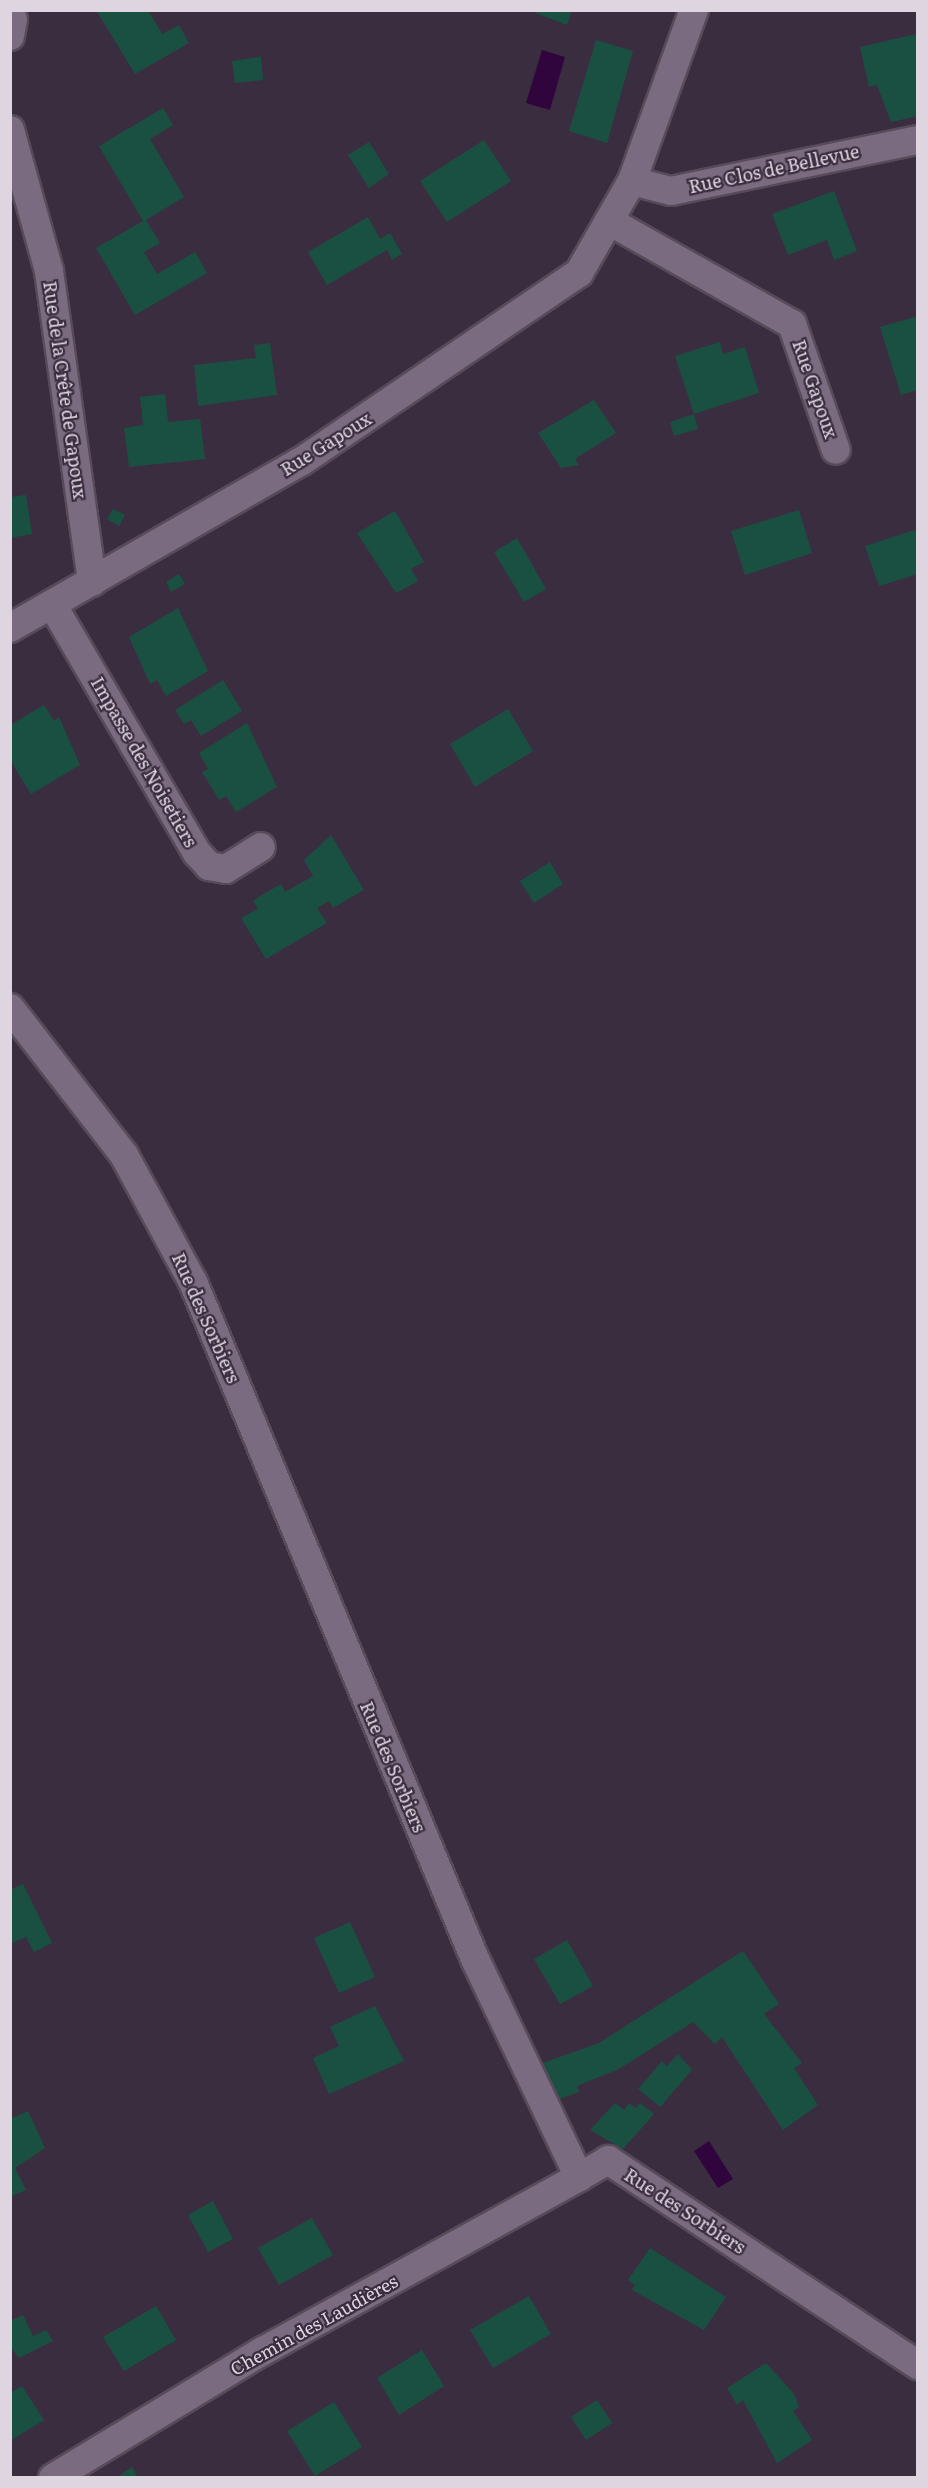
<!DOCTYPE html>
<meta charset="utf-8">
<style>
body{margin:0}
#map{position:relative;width:928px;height:2488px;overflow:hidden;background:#3b2d40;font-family:Literata,serif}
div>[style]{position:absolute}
.water>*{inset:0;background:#30043c}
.building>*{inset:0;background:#1a5042}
.roads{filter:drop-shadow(2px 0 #574b5a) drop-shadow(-2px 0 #574b5a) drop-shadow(0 2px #574b5a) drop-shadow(0 -2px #574b5a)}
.street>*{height:28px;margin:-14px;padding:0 14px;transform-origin:14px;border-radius:14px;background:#7b6b80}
span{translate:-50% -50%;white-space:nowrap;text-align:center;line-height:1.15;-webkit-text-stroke:4.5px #3b2d40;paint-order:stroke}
.street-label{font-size:18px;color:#ded5e1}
.frame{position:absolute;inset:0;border:12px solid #ded5e1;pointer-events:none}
</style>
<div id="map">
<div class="water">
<div style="clip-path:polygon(542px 50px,565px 57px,550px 110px,526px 103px)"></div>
<div style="clip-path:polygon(709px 2141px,733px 2179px,718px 2188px,694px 2151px)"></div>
</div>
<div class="building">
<div style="clip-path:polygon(96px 10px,148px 10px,162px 34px,179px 25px,189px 43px,135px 74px)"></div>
<div style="clip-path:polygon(528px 10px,572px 10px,567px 25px)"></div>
<div style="clip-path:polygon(916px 34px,918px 116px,891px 122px,877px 85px,869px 87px,860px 47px)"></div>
<div style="clip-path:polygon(596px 40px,633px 51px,607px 143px,569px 131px)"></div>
<div style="clip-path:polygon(261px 57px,263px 80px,235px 83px,232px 61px)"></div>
<div style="clip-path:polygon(163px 108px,173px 125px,150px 139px,184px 197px,146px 220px,160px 243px,144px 252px,157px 274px,195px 252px,207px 273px,135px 315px,96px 248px,143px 221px,99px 146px)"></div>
<div style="clip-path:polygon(484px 140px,511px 181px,447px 222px,420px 181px)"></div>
<div style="clip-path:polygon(369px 142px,389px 174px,369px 188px,348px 155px)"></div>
<div style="clip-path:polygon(834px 191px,857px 251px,834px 260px,827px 240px,788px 255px,772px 214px)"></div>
<div style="clip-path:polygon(368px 217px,380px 239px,390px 233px,402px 254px,392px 260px,387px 250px,327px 285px,308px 252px)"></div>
<div style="clip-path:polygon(918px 316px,918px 390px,901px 395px,880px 327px)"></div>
<div style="clip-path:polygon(720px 342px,723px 354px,745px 347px,759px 393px,694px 414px,675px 356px)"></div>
<div style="clip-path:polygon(270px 343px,277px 395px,198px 406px,194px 365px,256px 358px,254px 345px)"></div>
<div style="clip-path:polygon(165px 394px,168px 422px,200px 419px,205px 459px,129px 467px,124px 428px,143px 425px,140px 397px)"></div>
<div style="clip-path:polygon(594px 400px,616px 433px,575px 459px,579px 465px,561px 468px,538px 433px)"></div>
<div style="clip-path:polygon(694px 414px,698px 429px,674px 436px,670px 422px)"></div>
<div style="clip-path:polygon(26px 495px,32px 534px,10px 538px,10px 497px)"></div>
<div style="clip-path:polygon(113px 509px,125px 515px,119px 526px,107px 519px)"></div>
<div style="clip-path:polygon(799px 510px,812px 553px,745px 575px,731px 531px)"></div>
<div style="clip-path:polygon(395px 511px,424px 562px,411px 569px,418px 581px,396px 593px,357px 533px)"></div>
<div style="clip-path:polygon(918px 529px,918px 574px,879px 586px,865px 546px)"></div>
<div style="clip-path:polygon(517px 538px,546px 589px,524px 602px,494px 552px)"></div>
<div style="clip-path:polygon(179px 574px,185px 584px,171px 592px,166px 582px)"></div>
<div style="clip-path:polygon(178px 608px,208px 671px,166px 696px,157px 680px,150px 684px,129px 637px)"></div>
<div style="clip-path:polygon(223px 680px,242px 711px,201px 736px,191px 720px,184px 724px,175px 710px)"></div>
<div style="clip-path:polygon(44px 705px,54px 721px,59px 717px,80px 765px,31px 794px,10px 760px,10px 725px)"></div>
<div style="clip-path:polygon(508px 709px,533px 751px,475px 787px,450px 744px)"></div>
<div style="clip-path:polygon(247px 723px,277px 787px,236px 812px,226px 796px,219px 800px,202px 772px,208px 769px,199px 753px)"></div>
<div style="clip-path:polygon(331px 835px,364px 890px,333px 908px,329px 901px,317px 908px,327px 923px,266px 959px,241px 918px,258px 909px,253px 901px,267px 892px,281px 884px,285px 892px,313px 876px,304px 860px)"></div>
<div style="clip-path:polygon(550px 862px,563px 884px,534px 903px,520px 881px)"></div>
<div style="clip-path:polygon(23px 1884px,52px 1943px,34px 1952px,26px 1937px,10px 1944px,10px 1890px)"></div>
<div style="clip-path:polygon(350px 1922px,375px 1977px,339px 1993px,314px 1938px)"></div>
<div style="clip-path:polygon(567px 1940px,593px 1986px,560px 2004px,534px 1959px)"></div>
<div style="clip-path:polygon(743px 1951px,779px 2004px,764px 2014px,802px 2063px,794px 2068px,818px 2105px,783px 2130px,722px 2037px,715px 2044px,693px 2022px,619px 2069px,577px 2086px,579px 2092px,554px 2101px,537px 2065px,599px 2043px)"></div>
<div style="clip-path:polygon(375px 2006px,404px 2061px,329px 2094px,313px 2058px,339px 2046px,330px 2027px)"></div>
<div style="clip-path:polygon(678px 2054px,692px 2070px,660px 2107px,638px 2089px,662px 2061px,667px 2066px)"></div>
<div style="clip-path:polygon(615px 2103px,624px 2110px,629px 2103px,636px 2108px,640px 2103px,654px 2114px,623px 2149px,590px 2130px)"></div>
<div style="clip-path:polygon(28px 2111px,45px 2148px,15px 2168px,26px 2190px,10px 2197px,10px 2119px)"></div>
<div style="clip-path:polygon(213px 2201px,233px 2239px,208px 2252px,188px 2215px)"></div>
<div style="clip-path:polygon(312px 2218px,333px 2255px,279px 2285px,258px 2248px)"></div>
<div style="clip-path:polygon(650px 2248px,726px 2297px,704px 2330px,632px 2290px,635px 2285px,628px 2280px)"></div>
<div style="clip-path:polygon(529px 2296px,551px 2334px,493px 2368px,470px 2330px)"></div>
<div style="clip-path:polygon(156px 2306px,176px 2340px,124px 2371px,103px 2337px)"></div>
<div style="clip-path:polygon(23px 2315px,33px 2336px,46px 2330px,53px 2341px,19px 2358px,10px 2347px,10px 2321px)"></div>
<div style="clip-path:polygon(422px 2350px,444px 2386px,399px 2415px,377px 2378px)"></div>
<div style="clip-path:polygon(766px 2363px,794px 2394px,799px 2407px,793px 2411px,812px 2440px,777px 2463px,743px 2400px,737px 2405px,727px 2388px)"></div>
<div style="clip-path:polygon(22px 2386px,44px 2420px,10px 2441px,10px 2393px)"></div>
<div style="clip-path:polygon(597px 2400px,612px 2423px,586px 2440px,571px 2417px)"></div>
<div style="clip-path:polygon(334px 2402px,362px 2447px,315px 2476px,287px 2431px)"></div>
<div style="clip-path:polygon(132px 2467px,138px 2478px,116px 2478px)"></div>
</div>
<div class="roads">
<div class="street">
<div style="left:10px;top:36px;width:17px;rotate:-80deg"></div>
<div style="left:10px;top:130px;width:146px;rotate:74.5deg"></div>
<div style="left:49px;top:271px;width:314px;rotate:82.1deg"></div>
<div style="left:632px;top:181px;width:40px;rotate:14.4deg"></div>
<div style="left:671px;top:191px;width:252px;rotate:-11.7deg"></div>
<div style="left:609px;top:221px;width:210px;rotate:29.4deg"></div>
<div style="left:792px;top:324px;width:133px;rotate:70.8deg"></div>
<div style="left:52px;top:604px;width:288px;rotate:59.8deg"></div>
<div style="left:197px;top:853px;width:18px;rotate:47deg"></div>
<div style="left:209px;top:866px;width:17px;rotate:10deg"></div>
<div style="left:226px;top:869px;width:41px;rotate:-32.2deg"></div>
<div style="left:10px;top:628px;width:336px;rotate:-29.8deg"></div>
<div style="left:302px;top:461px;width:335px;rotate:-34.2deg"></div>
<div style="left:579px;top:273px;width:106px;rotate:-60.1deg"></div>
<div style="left:632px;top:181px;width:182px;rotate:-70.1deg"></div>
<div style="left:10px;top:1008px;width:186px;rotate:52.2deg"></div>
<div style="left:124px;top:1155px;width:145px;rotate:61.5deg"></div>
<div style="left:193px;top:1282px;width:733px;rotate:67.39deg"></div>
<div style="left:475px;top:1959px;width:242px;rotate:64.5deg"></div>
<div style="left:579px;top:2177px;width:34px;rotate:-30deg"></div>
<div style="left:608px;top:2160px;width:372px;rotate:33.5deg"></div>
<div style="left:53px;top:2478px;width:245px;rotate:-31.2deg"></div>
<div style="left:263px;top:2351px;width:361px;rotate:-28.8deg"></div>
</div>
</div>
<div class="street-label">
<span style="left:774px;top:169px;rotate:-12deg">Rue Clos de Bellevue</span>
<span style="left:815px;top:389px;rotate:71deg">Rue Gapoux</span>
<span style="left:65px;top:390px;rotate:82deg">Rue de la Crête de Gapoux</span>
<span style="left:326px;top:444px;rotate:-32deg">Rue Gapoux</span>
<span style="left:144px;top:762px;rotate:60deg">Impasse des Noisetiers</span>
<span style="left:206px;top:1318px;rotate:66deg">Rue des Sorbiers</span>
<span style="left:393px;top:1767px;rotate:67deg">Rue des Sorbiers</span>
<span style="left:685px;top:2211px;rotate:33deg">Rue des Sorbiers</span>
<span style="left:314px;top:2325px;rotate:-29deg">Chemin des Laudières</span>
</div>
<div class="frame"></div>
</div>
